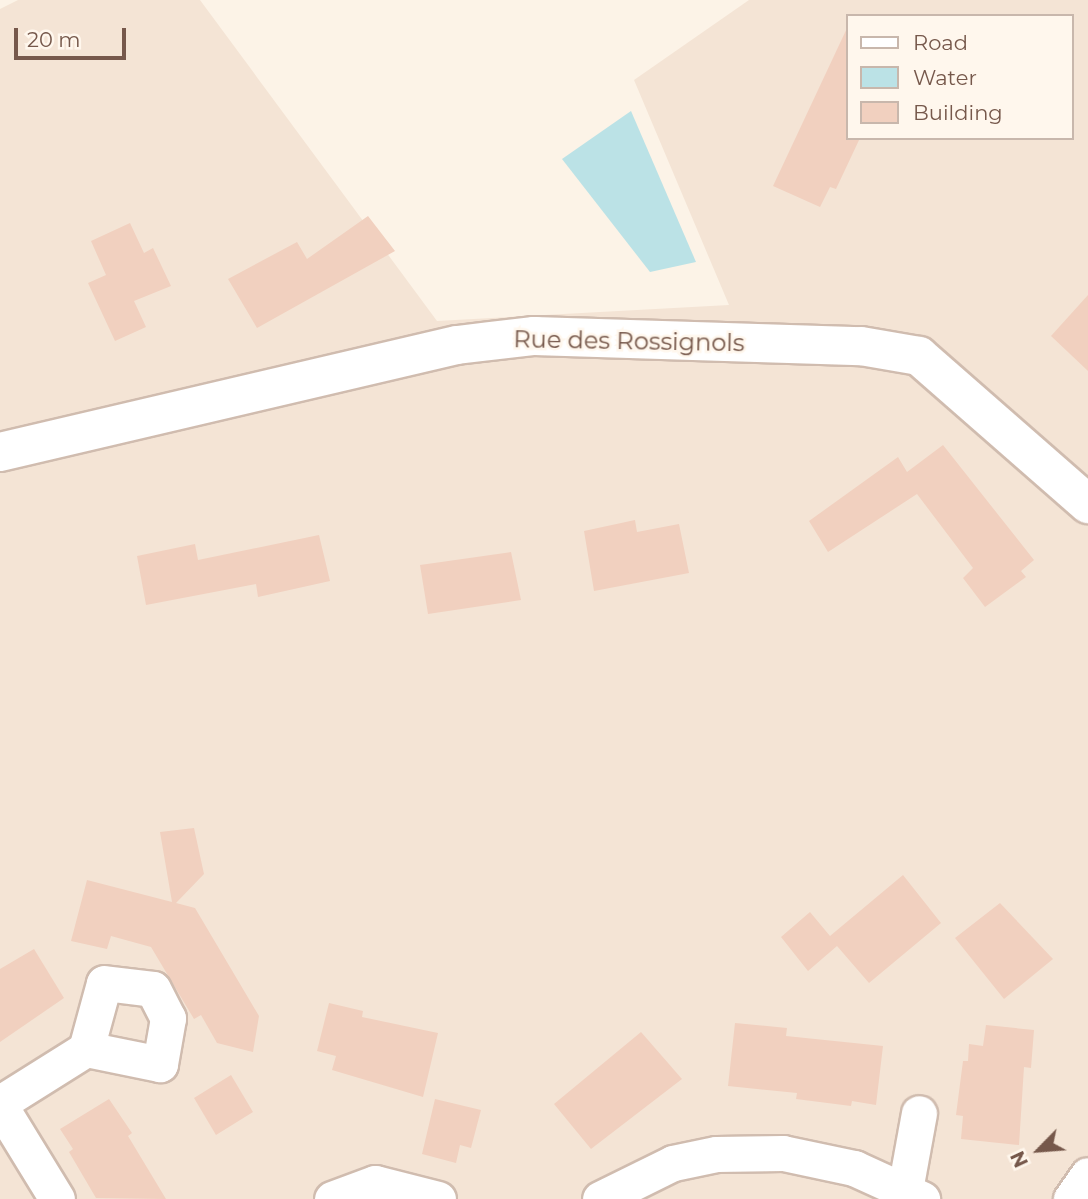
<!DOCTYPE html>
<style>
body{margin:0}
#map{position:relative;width:1088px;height:1199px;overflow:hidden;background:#fcf3e7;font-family:Montserrat,sans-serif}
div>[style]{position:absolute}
.residential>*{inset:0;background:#f4e4d5}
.water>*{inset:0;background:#bbe2e6}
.building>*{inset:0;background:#f1d0bf}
.roads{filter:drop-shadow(2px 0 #d0bcaf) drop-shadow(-2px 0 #d0bcaf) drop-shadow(0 2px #d0bcaf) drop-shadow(0 -2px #d0bcaf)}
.minor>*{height:35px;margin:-17.5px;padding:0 17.5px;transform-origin:17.5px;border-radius:17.5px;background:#fff}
.tertiary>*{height:38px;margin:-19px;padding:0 19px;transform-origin:19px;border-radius:19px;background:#fff}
span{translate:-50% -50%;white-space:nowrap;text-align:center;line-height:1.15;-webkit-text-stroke:5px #fff7ed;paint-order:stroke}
.street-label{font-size:24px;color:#76584b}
.legend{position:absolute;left:846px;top:14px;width:228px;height:126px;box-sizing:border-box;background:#fff7ed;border:2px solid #c8b7ac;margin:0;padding:9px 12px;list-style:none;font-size:21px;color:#76584b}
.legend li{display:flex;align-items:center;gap:14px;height:35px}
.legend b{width:35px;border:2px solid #c8b7ac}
.north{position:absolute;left:1004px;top:1115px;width:70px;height:70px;-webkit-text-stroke:5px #fff7ed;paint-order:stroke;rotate:245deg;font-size:19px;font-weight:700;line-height:28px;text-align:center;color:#76584b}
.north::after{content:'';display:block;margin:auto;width:24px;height:32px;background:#76584b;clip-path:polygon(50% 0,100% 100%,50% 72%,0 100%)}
.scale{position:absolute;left:14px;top:28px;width:112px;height:32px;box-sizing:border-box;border:4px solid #76584b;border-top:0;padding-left:9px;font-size:21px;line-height:24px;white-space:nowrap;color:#76584b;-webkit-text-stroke:5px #fff7ed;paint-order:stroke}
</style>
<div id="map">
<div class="residential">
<div style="clip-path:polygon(evenodd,18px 0,200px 0,437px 321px,729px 305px,634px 80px,749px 0,1088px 0,1088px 1199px,0 1199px,0 9px,18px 0,848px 16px,1072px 16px,1072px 138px,848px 138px,848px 16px)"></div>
</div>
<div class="water">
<div style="clip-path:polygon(631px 111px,696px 262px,650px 272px,562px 159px)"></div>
</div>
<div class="building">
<div style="clip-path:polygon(848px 26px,848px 138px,860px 138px,836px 189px,830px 187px,820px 207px,773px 186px)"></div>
<div style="clip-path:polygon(368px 216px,395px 251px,257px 328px,228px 279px,297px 242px,307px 259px)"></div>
<div style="clip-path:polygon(130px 223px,144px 253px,153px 248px,171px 286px,134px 301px,146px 327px,115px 341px,88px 283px,106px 275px,91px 241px)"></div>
<div style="clip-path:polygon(1088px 295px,1088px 371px,1051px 336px)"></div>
<div style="clip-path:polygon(943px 445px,1034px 560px,1021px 571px,1026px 577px,985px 607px,963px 578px,973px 568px,917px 494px,828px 552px,809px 521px,898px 457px,907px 472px)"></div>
<div style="clip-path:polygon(635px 520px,637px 532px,679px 524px,689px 573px,594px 591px,584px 531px)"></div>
<div style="clip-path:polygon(319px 535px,330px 581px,258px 597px,256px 584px,146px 605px,137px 556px,195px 544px,198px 560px)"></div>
<div style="clip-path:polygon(511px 552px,521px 600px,428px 614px,420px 565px)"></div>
<div style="clip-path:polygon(194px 828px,204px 874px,176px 903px,195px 908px,259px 1016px,253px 1052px,217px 1043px,201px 1015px,194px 1019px,151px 947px,111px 936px,107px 949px,71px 941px,87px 880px,172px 902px,160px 832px)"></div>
<div style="clip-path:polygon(903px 875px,941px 923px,869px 983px,837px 946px,808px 971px,781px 937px,810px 912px,830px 936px)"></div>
<div style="clip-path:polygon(1000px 903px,1053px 959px,1004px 999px,955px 938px)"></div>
<div style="clip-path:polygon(34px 949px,64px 998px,0 1042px,0 969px)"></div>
<div style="clip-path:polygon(329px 1003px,363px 1011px,362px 1017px,438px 1033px,423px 1097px,332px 1070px,336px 1056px,317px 1051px)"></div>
<div style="clip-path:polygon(735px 1023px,787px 1028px,786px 1036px,883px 1046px,876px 1105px,852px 1101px,851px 1106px,796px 1099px,797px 1093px,728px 1086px)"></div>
<div style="clip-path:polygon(986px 1025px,1034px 1030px,1031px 1068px,1024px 1067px,1019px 1145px,961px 1139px,963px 1116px,956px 1115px,963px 1061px,968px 1061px,969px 1044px,983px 1046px)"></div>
<div style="clip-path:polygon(641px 1032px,682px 1079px,591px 1149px,554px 1104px)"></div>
<div style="clip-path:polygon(231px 1075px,253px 1112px,216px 1135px,194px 1098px)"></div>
<div style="clip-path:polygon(109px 1099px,132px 1133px,128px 1136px,166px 1199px,96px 1198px,69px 1152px,73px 1149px,60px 1129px)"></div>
<div style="clip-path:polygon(435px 1099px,481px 1110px,471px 1148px,460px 1145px,456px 1163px,422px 1154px)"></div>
</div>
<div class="roads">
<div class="minor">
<div style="left:0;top:1103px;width:102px;rotate:-32.1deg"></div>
<div style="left:86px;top:1049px;width:68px;rotate:-74.7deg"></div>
<div style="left:104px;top:983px;width:49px;rotate:7deg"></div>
<div style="left:153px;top:989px;width:33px;rotate:63deg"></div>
<div style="left:168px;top:1018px;width:47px;rotate:99.9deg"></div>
<div style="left:160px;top:1064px;width:76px;rotate:-168.5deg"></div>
<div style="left:0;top:1106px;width:109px;rotate:58.5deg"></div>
<div style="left:905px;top:1190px;width:78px;rotate:-79.7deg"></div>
<div style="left:332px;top:1199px;width:46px;rotate:-20.4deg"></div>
<div style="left:375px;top:1183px;width:65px;rotate:14.3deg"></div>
<div style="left:600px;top:1199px;width:81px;rotate:-26.3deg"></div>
<div style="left:673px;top:1163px;width:44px;rotate:-11.8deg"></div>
<div style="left:716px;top:1154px;width:67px;rotate:-0.9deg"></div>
<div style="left:783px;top:1153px;width:73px;rotate:11.9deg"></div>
<div style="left:854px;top:1168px;width:75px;rotate:24.5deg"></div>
<div style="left:1071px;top:1199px;width:29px;rotate:-55deg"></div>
</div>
<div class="tertiary">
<div style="left:0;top:452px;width:469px;rotate:-13.2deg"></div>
<div style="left:457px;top:345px;width:78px;rotate:-6.7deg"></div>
<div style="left:534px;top:336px;width:327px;rotate:1.8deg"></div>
<div style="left:861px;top:346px;width:59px;rotate:9.8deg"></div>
<div style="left:919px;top:356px;width:225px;rotate:41.2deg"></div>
</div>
</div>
<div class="street-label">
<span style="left:629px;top:341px;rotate:1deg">Rue des Rossignols</span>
</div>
<ul class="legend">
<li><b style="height:9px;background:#fff"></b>Road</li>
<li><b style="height:19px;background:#bbe2e6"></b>Water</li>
<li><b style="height:19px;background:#f1d0bf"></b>Building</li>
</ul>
<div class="north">N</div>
<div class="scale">20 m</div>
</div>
